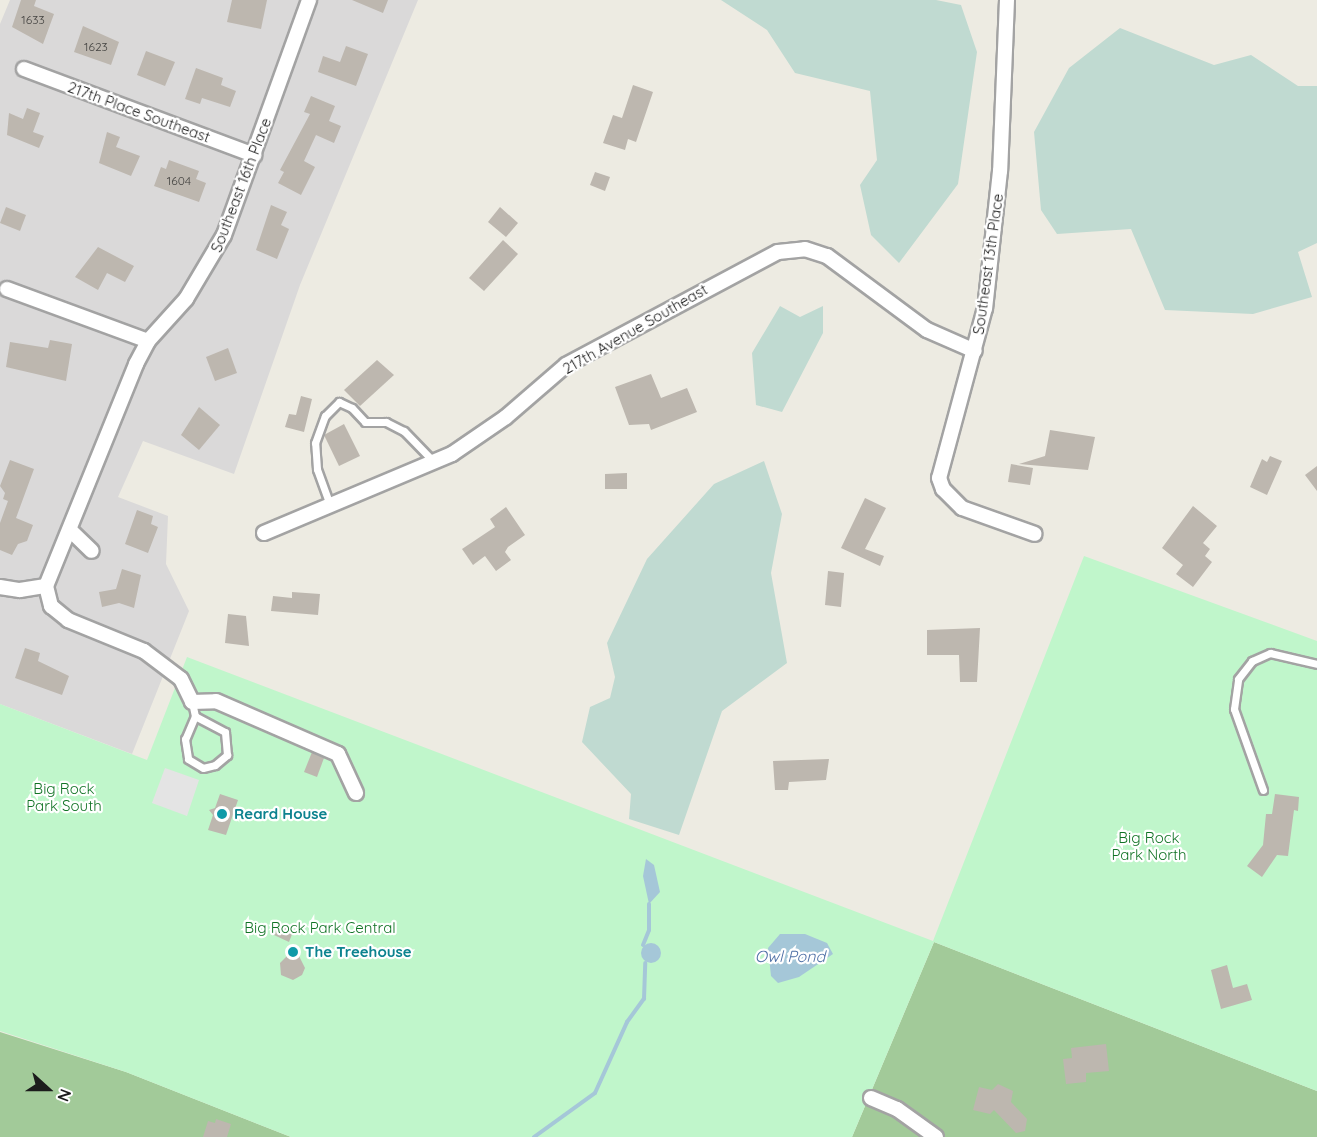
<!DOCTYPE html>
<style>
body{margin:0}
#map{position:relative;width:1317px;height:1137px;overflow:hidden;background:#edebe2;font-family:Quicksand,sans-serif}
div>[style]{position:absolute}
.residential>*{inset:0;background:#dad9d9}
.forest>*{inset:0;background:#a2ca99}
.wetland>*{inset:0;background:#c0dad1}
.park>*{inset:0;background:#c0f6cb}
.parking>*{inset:0;background:#e4e4e4}
.water>*{inset:0;background:#a5c7d8}
.round{border-radius:50%}
.stream>*{height:4px;margin:-2px;padding:0 2px;transform-origin:2px;border-radius:2px;background:#a5c7d8}
.building>*{inset:0;background:#bdb7af}
.roads{filter:drop-shadow(2px 0 #a3a3a3) drop-shadow(-2px 0 #a3a3a3) drop-shadow(0 2px #a3a3a3) drop-shadow(0 -2px #a3a3a3)}
.service>*{height:7px;margin:-3.5px;padding:0 3.5px;transform-origin:3.5px;border-radius:3.5px;background:#fff}
.minor>*{height:14px;margin:-7px;padding:0 7px;transform-origin:7px;border-radius:7px;background:#fff}
.dots>*{width:16px;height:16px;translate:-50% -50%;box-sizing:border-box;border:3px solid #fff;border-radius:50%}
span{translate:-50% -50%;white-space:nowrap;text-align:center;line-height:1.15;-webkit-text-stroke:4.5px #fff;paint-order:stroke}
.number-label{font-size:12px;color:#444341}
.number-label span{-webkit-text-stroke-width:0}
.street-label{font-size:15px;color:#1c1c1c}
.park-label{font-size:15px;color:#117325}
.culture-label{font-size:15px;color:#0d838f;font-weight:700}
.left{translate:0 -50%;text-align:left}
.water-label{font-size:16px;color:#4f70a6;font-style:italic}
.north{position:absolute;left:18px;top:1059px;width:60px;height:60px;-webkit-text-stroke:4px #fff;paint-order:stroke;rotate:111deg;font-size:16px;font-weight:700;line-height:24px;text-align:center;color:#1c1c1c}
.north::after{content:'';display:block;margin:auto;width:21px;height:27px;background:#1c1c1c;clip-path:polygon(50% 0,100% 100%,50% 72%,0 100%)}
</style>
<div id="map">
<div class="residential">
<div style="clip-path:polygon(10px 0,418px 0,300px 285px,234px 474px,143px 441px,118px 497px,168px 516px,166px 564px,189px 611px,132px 754px,0 704px,0 24px)"></div>
</div>
<div class="forest">
<div style="clip-path:polygon(934px 942px,1317px 1091px,1317px 1137px,852px 1137px)"></div>
<div style="clip-path:polygon(0 1032px,126px 1072px,291px 1137px,0 1137px)"></div>
</div>
<div class="wetland">
<div style="clip-path:polygon(721px 0,936px 0,961px 5px,977px 52px,958px 184px,899px 263px,871px 235px,860px 185px,877px 160px,870px 91px,795px 73px,767px 30px)"></div>
<div style="clip-path:polygon(1120px 28px,1214px 65px,1251px 55px,1298px 86px,1317px 86px,1317px 243px,1298px 252px,1312px 297px,1253px 314px,1165px 310px,1131px 229px,1057px 234px,1041px 210px,1034px 132px,1069px 68px)"></div>
<div style="clip-path:polygon(780px 306px,800px 317px,823px 306px,823px 333px,782px 412px,756px 405px,752px 353px)"></div>
<div style="clip-path:polygon(764px 461px,782px 514px,771px 573px,787px 663px,722px 711px,679px 835px,629px 819px,631px 794px,582px 742px,590px 707px,610px 698px,615px 677px,607px 643px,647px 559px,714px 484px)"></div>
</div>
<div class="park">
<div style="clip-path:polygon(1084px 556px,1317px 641px,1317px 1091px,934px 942px,852px 1137px,291px 1137px,126px 1072px,0 1031px,0 704px,147px 760px,187px 657px,933px 941px)"></div>
</div>
<div class="parking">
<div style="clip-path:polygon(165px 768px,199px 780px,187px 816px,152px 803px)"></div>
</div>
<div class="water">
<div style="clip-path:polygon(646px 859px,654px 865px,660px 892px,649px 904px,643px 876px)"></div>
<div style="clip-path:polygon(780px 934px,805px 934px,827px 943px,833px 954px,799px 977px,778px 983px,771px 976px,768px 948px)"></div>
<div class="round" style="left:641px;top:943px;width:20px;height:20px"></div>
</div>
<div class="stream">
<div style="left:643px;top:945px;width:16px;rotate:-68deg"></div>
<div style="left:649px;top:930px;width:26px;rotate:-90deg"></div>
<div style="left:534px;top:1137px;width:75px;rotate:-35.8deg"></div>
<div style="left:595px;top:1093px;width:78px;rotate:-65.7deg"></div>
<div style="left:627px;top:1022px;width:29px;rotate:-54deg"></div>
<div style="left:644px;top:999px;width:36px;rotate:-88deg"></div>
</div>
<div class="building">
<div style="clip-path:polygon(21px 0,36px 0,34px 6px,54px 14px,43px 44px,12px 27px)"></div>
<div style="clip-path:polygon(232px 0,267px 0,261px 29px,227px 22px)"></div>
<div style="clip-path:polygon(352px 0,388px 0,383px 13px)"></div>
<div style="clip-path:polygon(83px 26px,119px 42px,111px 65px,74px 52px)"></div>
<div style="clip-path:polygon(346px 46px,368px 54px,356px 86px,318px 72px,323px 56px,340px 62px)"></div>
<div style="clip-path:polygon(146px 51px,175px 62px,165px 86px,137px 75px)"></div>
<div style="clip-path:polygon(196px 68px,223px 78px,221px 85px,236px 91px,230px 107px,202px 98px,200px 104px,185px 99px)"></div>
<div style="clip-path:polygon(633px 85px,653px 92px,636px 142px,628px 139px,625px 150px,603px 143px,613px 115px,622px 118px)"></div>
<div style="clip-path:polygon(311px 96px,335px 106px,329px 121px,341px 126px,334px 143px,316px 135px,304px 161px,315px 167px,301px 195px,278px 183px,284px 172px,280px 170px,310px 114px,304px 112px)"></div>
<div style="clip-path:polygon(27px 108px,40px 113px,33px 132px,44px 136px,39px 148px,7px 135px,9px 113px,23px 119px)"></div>
<div style="clip-path:polygon(107px 132px,120px 137px,116px 147px,140px 156px,131px 176px,99px 163px)"></div>
<div style="clip-path:polygon(169px 160px,199px 171px,196px 179px,206px 183px,199px 202px,154px 186px,161px 167px,166px 169px)"></div>
<div style="clip-path:polygon(595px 172px,610px 177px,605px 191px,590px 185px)"></div>
<div style="clip-path:polygon(271px 205px,287px 212px,281px 225px,289px 229px,277px 259px,256px 250px)"></div>
<div style="clip-path:polygon(6px 207px,26px 215px,20px 231px,0 223px)"></div>
<div style="clip-path:polygon(500px 207px,518px 223px,506px 237px,488px 222px)"></div>
<div style="clip-path:polygon(503px 240px,518px 254px,484px 291px,469px 278px)"></div>
<div style="clip-path:polygon(98px 247px,134px 266px,125px 282px,107px 273px,98px 290px,75px 277px)"></div>
<div style="clip-path:polygon(50px 340px,72px 344px,66px 381px,6px 367px,10px 342px,48px 348px)"></div>
<div style="clip-path:polygon(228px 348px,237px 373px,215px 381px,206px 357px)"></div>
<div style="clip-path:polygon(377px 360px,394px 375px,360px 406px,344px 390px)"></div>
<div style="clip-path:polygon(651px 374px,661px 398px,687px 388px,697px 412px,651px 430px,649px 424px,629px 425px,615px 387px)"></div>
<div style="clip-path:polygon(301px 396px,312px 399px,304px 432px,285px 427px,289px 414px,296px 415px)"></div>
<div style="clip-path:polygon(199px 407px,220px 425px,199px 450px,181px 435px)"></div>
<div style="clip-path:polygon(344px 424px,360px 456px,339px 466px,324px 435px)"></div>
<div style="clip-path:polygon(1050px 430px,1095px 437px,1088px 470px,1019px 464px,1045px 456px)"></div>
<div style="clip-path:polygon(1270px 456px,1282px 461px,1267px 495px,1250px 487px,1262px 459px,1267px 462px)"></div>
<div style="clip-path:polygon(10px 460px,34px 469px,16px 518px,33px 525px,27px 541px,18px 544px,12px 555px,0 550px,0 523px,8px 501px,3px 499px,5px 493px,0 486px)"></div>
<div style="clip-path:polygon(1011px 464px,1033px 468px,1030px 485px,1008px 482px)"></div>
<div style="clip-path:polygon(1317px 466px,1317px 491px,1305px 475px)"></div>
<div style="clip-path:polygon(627px 473px,627px 489px,605px 489px,605px 474px)"></div>
<div style="clip-path:polygon(865px 498px,886px 508px,865px 549px,884px 556px,880px 566px,841px 548px)"></div>
<div style="clip-path:polygon(1193px 506px,1217px 526px,1203px 543px,1210px 549px,1205px 556px,1212px 562px,1193px 587px,1176px 574px,1183px 565px,1162px 548px)"></div>
<div style="clip-path:polygon(506px 507px,525px 535px,508px 547px,505px 552px,511px 560px,496px 571px,485px 556px,473px 565px,462px 549px,495px 527px,490px 519px)"></div>
<div style="clip-path:polygon(137px 510px,153px 516px,151px 524px,158px 527px,148px 553px,125px 544px)"></div>
<div style="clip-path:polygon(122px 569px,141px 575px,134px 608px,119px 603px,102px 607px,99px 592px,116px 589px)"></div>
<div style="clip-path:polygon(828px 571px,844px 573px,841px 607px,825px 605px)"></div>
<div style="clip-path:polygon(292px 592px,320px 594px,318px 615px,271px 611px,273px 596px,292px 598px)"></div>
<div style="clip-path:polygon(228px 614px,246px 616px,249px 646px,225px 643px)"></div>
<div style="clip-path:polygon(980px 628px,977px 682px,960px 682px,959px 655px,927px 655px,927px 630px)"></div>
<div style="clip-path:polygon(25px 648px,40px 653px,38px 661px,69px 676px,62px 695px,15px 678px)"></div>
<div style="clip-path:polygon(312px 752px,324px 758px,317px 777px,304px 772px)"></div>
<div style="clip-path:polygon(829px 759px,826px 780px,789px 782px,788px 790px,775px 790px,773px 761px)"></div>
<div style="clip-path:polygon(220px 794px,238px 800px,226px 835px,208px 830px,213px 815px,209px 810px,215px 808px)"></div>
<div style="clip-path:polygon(1275px 794px,1299px 797px,1298px 811px,1294px 810px,1288px 856px,1277px 855px,1262px 877px,1247px 866px,1263px 845px,1266px 814px,1272px 814px)"></div>
<div style="clip-path:polygon(280px 924px,294px 929px,289px 942px,274px 935px)"></div>
<div style="clip-path:polygon(295px 948px,305px 968px,302px 975px,293px 980px,281px 975px,280px 963px)"></div>
<div style="clip-path:polygon(1227px 965px,1233px 988px,1247px 984px,1252px 1000px,1221px 1009px,1211px 970px)"></div>
<div style="clip-path:polygon(1106px 1044px,1109px 1071px,1086px 1073px,1086px 1082px,1066px 1084px,1063px 1059px,1072px 1058px,1071px 1048px)"></div>
<div style="clip-path:polygon(998px 1084px,1013px 1091px,1011px 1102px,1027px 1119px,1025px 1131px,1016px 1133px,994px 1110px,990px 1114px,973px 1110px,979px 1087px,992px 1090px)"></div>
<div style="clip-path:polygon(216px 1119px,231px 1124px,227px 1137px,203px 1137px,208px 1121px,215px 1123px)"></div>
</div>
<div class="roads">
<div class="service">
<div style="left:330px;top:505px;width:38px;rotate:-110deg"></div>
<div style="left:317px;top:469px;width:26px;rotate:-94deg"></div>
<div style="left:315px;top:443px;width:29px;rotate:-70deg"></div>
<div style="left:325px;top:416px;width:20px;rotate:-45deg"></div>
<div style="left:339px;top:402px;width:14px;rotate:25deg"></div>
<div style="left:352px;top:408px;width:19px;rotate:47deg"></div>
<div style="left:365px;top:422px;width:21px"></div>
<div style="left:386px;top:422px;width:20px;rotate:27deg"></div>
<div style="left:404px;top:431px;width:43px;rotate:45.9deg"></div>
<div style="left:192px;top:702px;width:14px;rotate:78deg"></div>
<div style="left:195px;top:716px;width:25px;rotate:113deg"></div>
<div style="left:185px;top:739px;width:20px;rotate:81deg"></div>
<div style="left:188px;top:759px;width:17px;rotate:31deg"></div>
<div style="left:203px;top:768px;width:12px;rotate:-14deg"></div>
<div style="left:215px;top:765px;width:16px;rotate:-40deg"></div>
<div style="left:227px;top:755px;width:23px;rotate:-95deg"></div>
<div style="left:225px;top:732px;width:34px;rotate:-152deg"></div>
<div style="left:1263px;top:790px;width:86px;rotate:-109.7deg"></div>
<div style="left:1234px;top:709px;width:30px;rotate:-82deg"></div>
<div style="left:1238px;top:679px;width:23px;rotate:-52deg"></div>
<div style="left:1252px;top:661px;width:20px;rotate:-24deg"></div>
<div style="left:1270px;top:653px;width:48px;rotate:13.2deg"></div>
</div>
<div class="minor">
<div style="left:1007px;top:0;width:171px;rotate:92.3deg"></div>
<div style="left:1000px;top:171px;width:138px;rotate:96.2deg"></div>
<div style="left:985px;top:308px;width:176px;rotate:105.1deg"></div>
<div style="left:939px;top:478px;width:12px;rotate:70deg"></div>
<div style="left:943px;top:489px;width:27px;rotate:45deg"></div>
<div style="left:962px;top:508px;width:77px;rotate:19.6deg"></div>
<div style="left:24px;top:69px;width:246px;rotate:20.5deg"></div>
<div style="left:7px;top:289px;width:150px;rotate:20.2deg"></div>
<div style="left:70px;top:530px;width:30px;rotate:44deg"></div>
<div style="left:264px;top:533px;width:204px;rotate:-22.8deg"></div>
<div style="left:452px;top:454px;width:65px;rotate:-34.4deg"></div>
<div style="left:506px;top:417px;width:79px;rotate:-40.9deg"></div>
<div style="left:566px;top:365px;width:240px;rotate:-28.1deg"></div>
<div style="left:778px;top:252px;width:27px;rotate:-6deg"></div>
<div style="left:805px;top:249px;width:23px;rotate:18deg"></div>
<div style="left:827px;top:256px;width:124px;rotate:36.5deg"></div>
<div style="left:927px;top:330px;width:52px;rotate:23.6deg"></div>
<div style="left:46px;top:586px;width:240px;rotate:-67.9deg"></div>
<div style="left:136px;top:364px;width:26px;rotate:-62deg"></div>
<div style="left:148px;top:341px;width:57px;rotate:-47.9deg"></div>
<div style="left:186px;top:299px;width:74px;rotate:-59.3deg"></div>
<div style="left:224px;top:235px;width:250px;rotate:-70.1deg"></div>
<div style="left:0;top:587px;width:20px;rotate:9deg"></div>
<div style="left:20px;top:590px;width:26px;rotate:-9deg"></div>
<div style="left:46px;top:586px;width:21px;rotate:76deg"></div>
<div style="left:51px;top:606px;width:22px;rotate:39deg"></div>
<div style="left:68px;top:620px;width:82px;rotate:22.2deg"></div>
<div style="left:144px;top:651px;width:46px;rotate:37.1deg"></div>
<div style="left:181px;top:679px;width:25px;rotate:64deg"></div>
<div style="left:192px;top:702px;width:24px;rotate:-2deg"></div>
<div style="left:216px;top:701px;width:133px;rotate:23.5deg"></div>
<div style="left:338px;top:754px;width:43px;rotate:65.2deg"></div>
<div style="left:871px;top:1098px;width:28px;rotate:23deg"></div>
<div style="left:897px;top:1109px;width:48px;rotate:35.7deg"></div>
</div>
</div>
<div class="dots">
<div style="left:222px;top:814px;background:#0f9aa8"></div>
<div style="left:293px;top:952px;background:#0f9aa8"></div>
</div>
<div class="number-label">
<span style="left:33px;top:20px">1633</span>
<span style="left:96px;top:47px">1623</span>
<span style="left:179px;top:181px">1604</span>
</div>
<div class="street-label">
<span style="left:139px;top:112px;rotate:20deg">217th Place Southeast</span>
<span style="left:241px;top:185px;rotate:-69deg">Southeast 16th Place</span>
<span style="left:988px;top:264px;rotate:-82deg">Southeast 13th Place</span>
<span style="left:635px;top:329px;rotate:-30deg">217th Avenue Southeast</span>
</div>
<div class="park-label">
<span style="left:64px;top:797px">Big Rock<br>Park South</span>
<span style="left:1149px;top:846px">Big Rock<br>Park North</span>
<span style="left:320px;top:928px">Big Rock Park Central</span>
</div>
<div class="culture-label">
<span class="left" style="left:234px;top:814px">Reard House</span>
<span class="left" style="left:305px;top:952px">The Treehouse</span>
</div>
<div class="water-label">
<span style="left:790px;top:956px">Owl Pond</span>
</div>
<div class="north">N</div>
</div>
